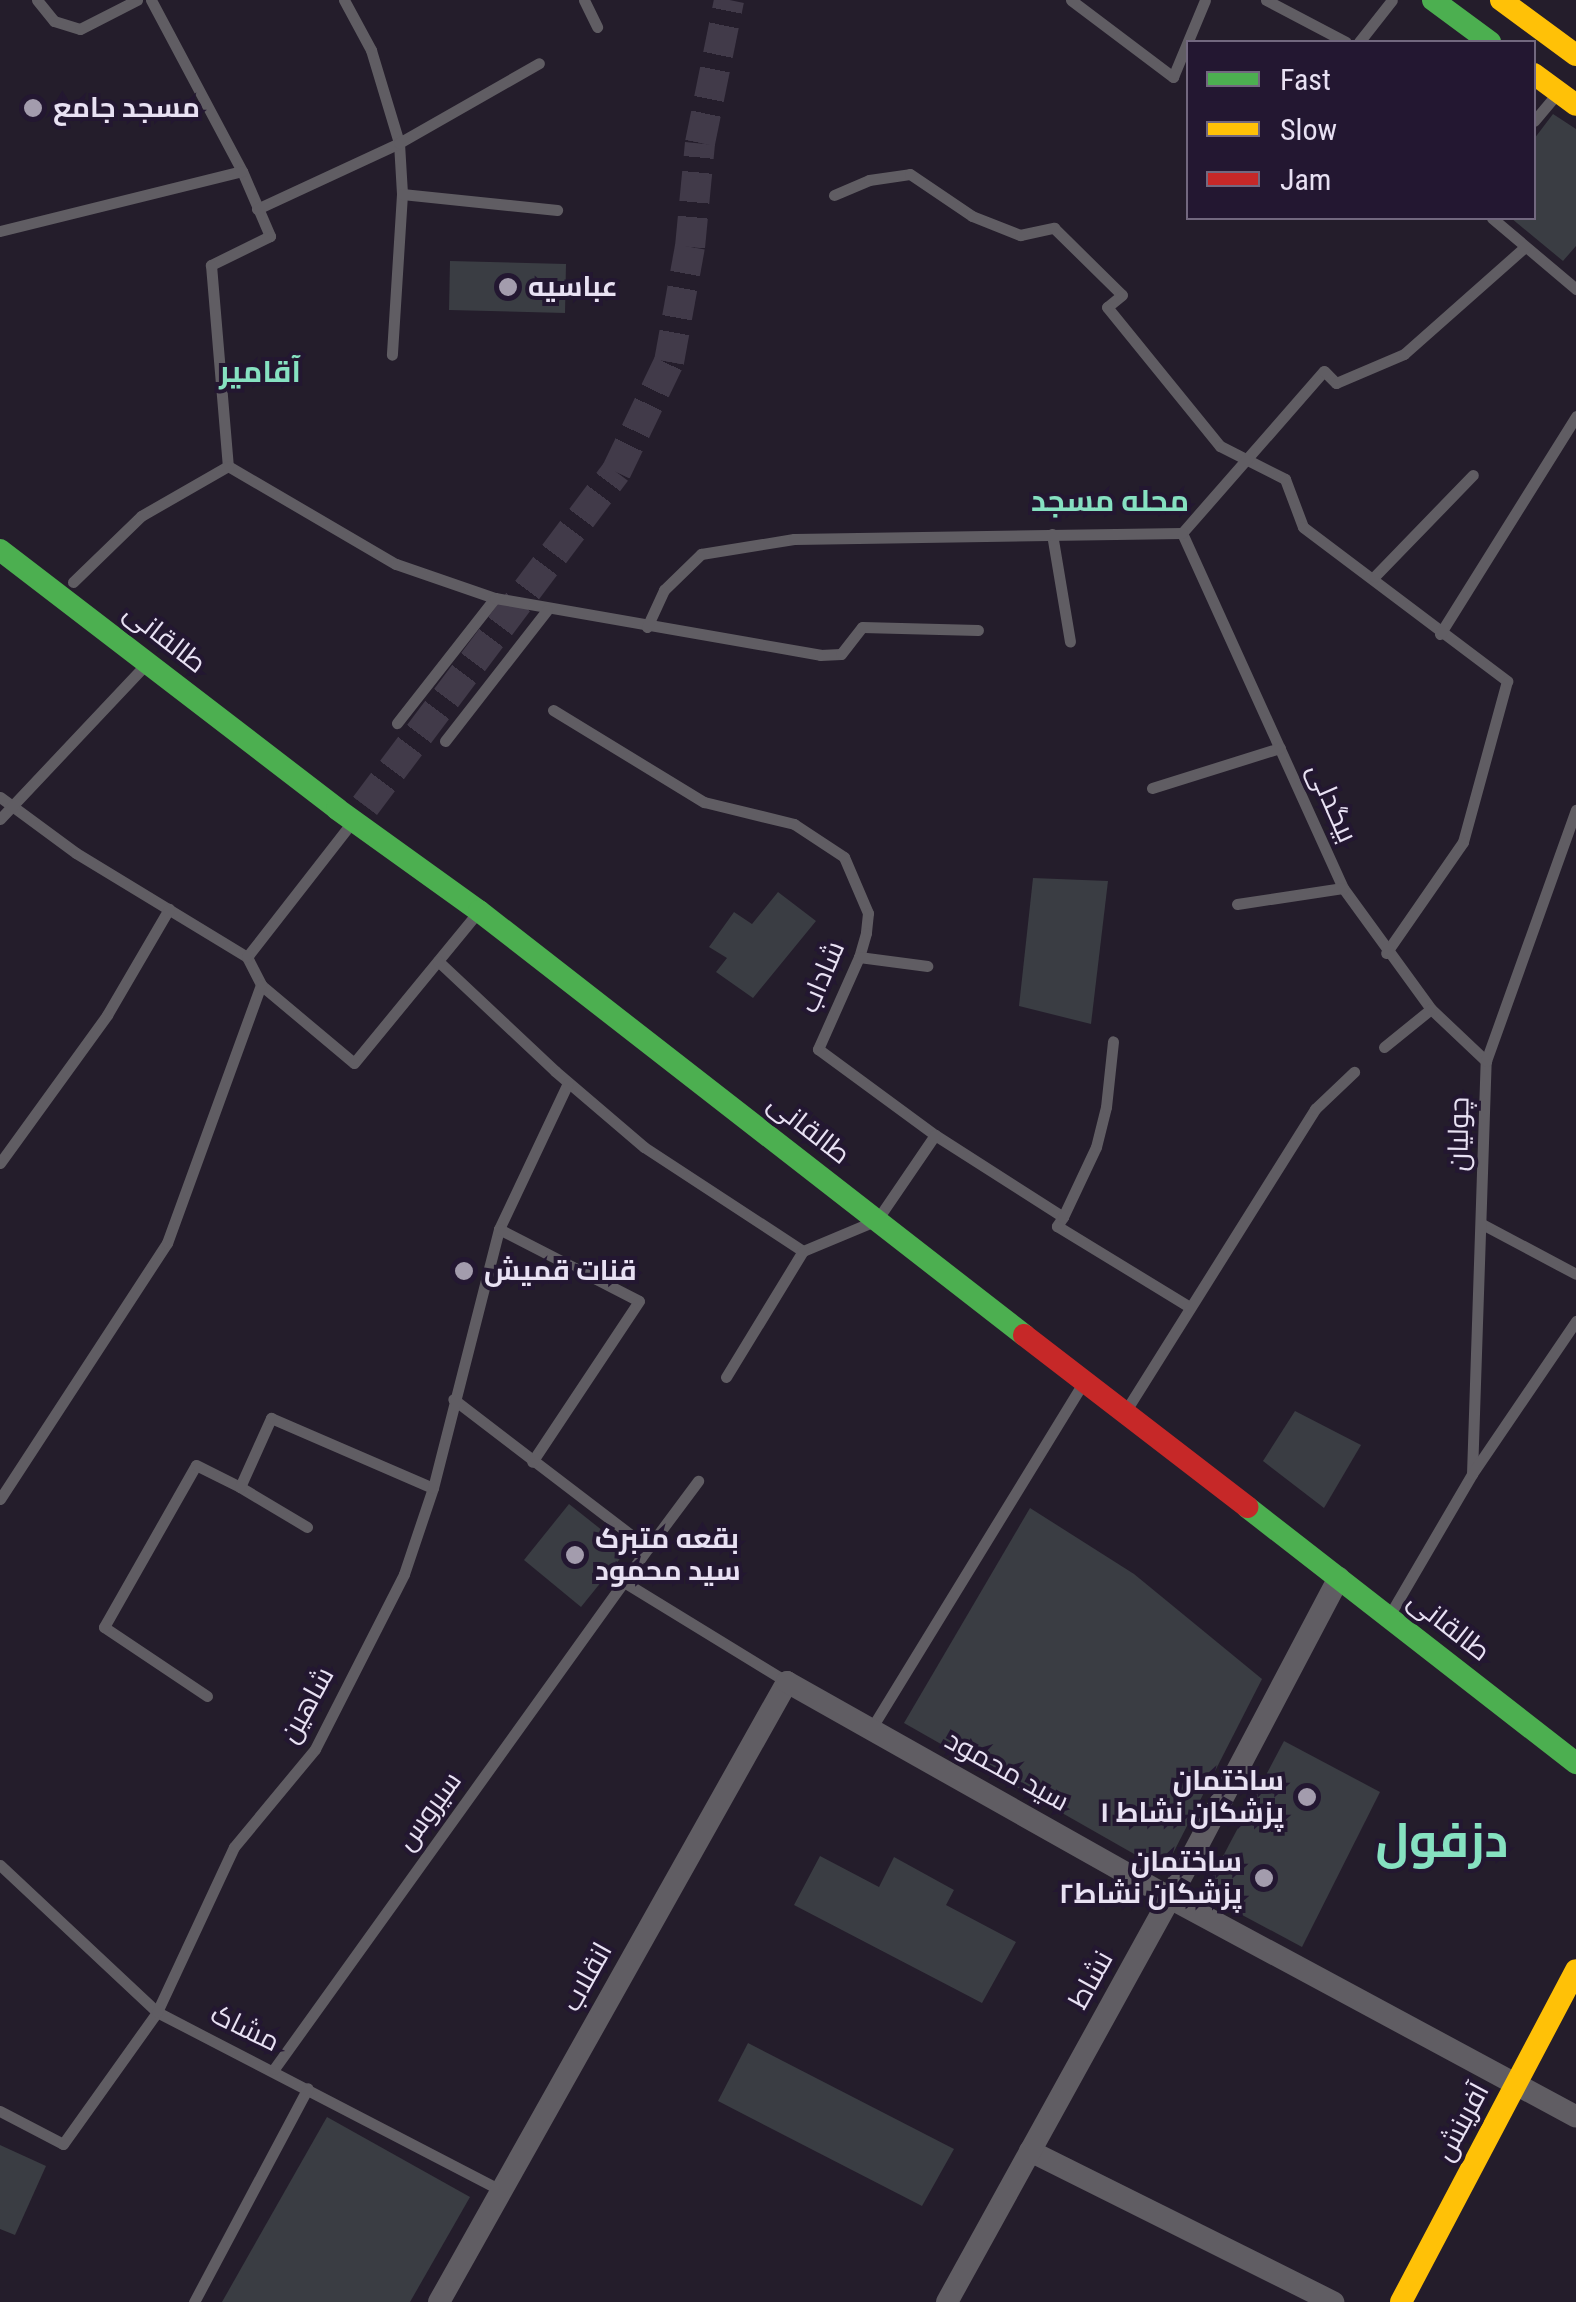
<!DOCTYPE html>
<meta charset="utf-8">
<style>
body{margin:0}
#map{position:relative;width:1576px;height:2302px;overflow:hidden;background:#241d2b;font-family:"Roboto Condensed",Cairo,sans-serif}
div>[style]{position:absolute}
.building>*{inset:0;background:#3a3d43}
.secondary-tunnel>*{height:30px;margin-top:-15px;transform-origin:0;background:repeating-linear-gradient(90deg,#413a49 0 30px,transparent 0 45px)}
.lane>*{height:11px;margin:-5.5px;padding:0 5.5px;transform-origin:5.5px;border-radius:5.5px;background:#605d63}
.street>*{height:22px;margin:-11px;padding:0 11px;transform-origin:11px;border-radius:11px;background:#605d63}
.fast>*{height:22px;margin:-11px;padding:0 11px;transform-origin:11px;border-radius:11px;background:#4caf50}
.slow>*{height:22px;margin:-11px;padding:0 11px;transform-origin:11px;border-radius:11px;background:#ffc107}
.jam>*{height:22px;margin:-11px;padding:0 11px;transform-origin:11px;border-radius:11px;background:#c62828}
.dots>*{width:28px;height:28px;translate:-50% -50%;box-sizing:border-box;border:5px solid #231731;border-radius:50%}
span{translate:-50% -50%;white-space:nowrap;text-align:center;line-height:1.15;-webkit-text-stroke:8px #231731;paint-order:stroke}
.poi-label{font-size:28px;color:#e8e1f3;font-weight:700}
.left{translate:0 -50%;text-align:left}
.right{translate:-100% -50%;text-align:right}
.street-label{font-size:28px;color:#e8e1f3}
.neighbourhood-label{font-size:30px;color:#86e1c1;font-weight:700}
.town-label{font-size:48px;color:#86e1c1;font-weight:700}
.legend{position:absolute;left:1186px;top:40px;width:350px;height:180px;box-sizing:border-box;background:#231731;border:2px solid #72687f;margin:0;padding:12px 18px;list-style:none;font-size:30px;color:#e8e1f3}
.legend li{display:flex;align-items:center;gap:20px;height:50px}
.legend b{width:50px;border:2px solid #72687f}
</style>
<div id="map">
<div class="building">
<div style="clip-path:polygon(1553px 114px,1576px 129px,1576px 246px,1563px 261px,1511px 218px,1534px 218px,1534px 139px)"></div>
<div style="clip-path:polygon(450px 261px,566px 264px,565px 313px,449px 310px)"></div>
<div style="clip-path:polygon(1033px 878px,1108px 881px,1091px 1024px,1019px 1006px)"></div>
<div style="clip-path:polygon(778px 892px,816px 921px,753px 998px,716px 972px,727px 958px,709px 947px,734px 912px,752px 924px)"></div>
<div style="clip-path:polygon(1295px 1411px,1361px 1445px,1324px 1508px,1263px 1461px)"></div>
<div style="clip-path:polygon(569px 1504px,627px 1550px,581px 1607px,524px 1560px)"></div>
<div style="clip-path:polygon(1030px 1508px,1134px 1574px,1262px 1679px,1164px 1871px,904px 1723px)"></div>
<div style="clip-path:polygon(1284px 1741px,1380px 1792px,1302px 1947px,1203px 1894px)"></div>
<div style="clip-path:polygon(820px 1856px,879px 1887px,894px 1857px,954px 1890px,946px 1905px,1016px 1942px,982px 2003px,794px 1905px)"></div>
<div style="clip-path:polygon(748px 2043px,954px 2149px,922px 2206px,718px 2101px)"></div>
<div style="clip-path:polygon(327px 2117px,470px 2197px,410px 2302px,222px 2302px)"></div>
<div style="clip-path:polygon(0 2145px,46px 2166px,15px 2235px,0 2229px)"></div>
</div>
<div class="secondary-tunnel">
<div style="left:365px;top:806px;width:418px;rotate:-53.1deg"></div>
<div style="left:616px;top:472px;width:122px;rotate:-64.3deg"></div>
<div style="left:669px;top:362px;width:117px;rotate:-79.7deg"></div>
<div style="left:690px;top:247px;width:104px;rotate:-84.5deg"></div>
<div style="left:700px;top:143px;width:146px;rotate:-78.5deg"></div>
</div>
<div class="lane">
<div style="left:37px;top:0;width:27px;rotate:51deg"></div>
<div style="left:54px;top:21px;width:27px;rotate:17deg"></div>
<div style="left:80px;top:29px;width:64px;rotate:-27deg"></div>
<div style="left:151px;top:0;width:194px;rotate:62deg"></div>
<div style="left:242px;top:171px;width:71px;rotate:66.7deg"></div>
<div style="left:270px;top:236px;width:66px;rotate:153.8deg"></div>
<div style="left:211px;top:265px;width:202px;rotate:85.2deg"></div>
<div style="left:344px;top:0;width:57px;rotate:61.6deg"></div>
<div style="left:371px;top:50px;width:97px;rotate:73.2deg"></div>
<div style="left:399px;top:143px;width:51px;rotate:86.6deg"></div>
<div style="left:402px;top:194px;width:161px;rotate:93.6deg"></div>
<div style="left:584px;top:0;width:30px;rotate:64deg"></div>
<div style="left:1071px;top:0;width:128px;rotate:37deg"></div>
<div style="left:1173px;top:77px;width:83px;rotate:-67.4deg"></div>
<div style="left:1266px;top:0;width:90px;rotate:27.7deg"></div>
<div style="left:1359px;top:42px;width:53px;rotate:-51.8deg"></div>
<div style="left:1534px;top:121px;width:35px;rotate:-50deg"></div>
<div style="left:402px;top:194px;width:156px;rotate:5.9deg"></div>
<div style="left:834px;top:195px;width:38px;rotate:-23deg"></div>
<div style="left:869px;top:180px;width:41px;rotate:-8.3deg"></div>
<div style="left:910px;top:174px;width:75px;rotate:34.1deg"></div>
<div style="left:972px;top:216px;width:52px;rotate:21.6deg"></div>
<div style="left:1020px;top:235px;width:35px;rotate:-12deg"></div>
<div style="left:1054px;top:228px;width:95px;rotate:44.6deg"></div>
<div style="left:1122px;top:295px;width:19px;rotate:141deg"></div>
<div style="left:1107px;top:307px;width:179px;rotate:50.9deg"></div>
<div style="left:1220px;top:446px;width:73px;rotate:26.9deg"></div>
<div style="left:1285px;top:479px;width:51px;rotate:69.4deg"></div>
<div style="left:1303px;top:527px;width:256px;rotate:37deg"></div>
<div style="left:1507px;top:681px;width:167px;rotate:105.3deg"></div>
<div style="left:1463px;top:842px;width:135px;rotate:124.7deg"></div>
<div style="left:257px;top:209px;width:157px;rotate:-24.9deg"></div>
<div style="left:399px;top:143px;width:161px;rotate:-29.7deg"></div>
<div style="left:1492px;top:218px;width:110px;rotate:40.2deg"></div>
<div style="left:0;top:231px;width:249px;rotate:-13.9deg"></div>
<div style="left:228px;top:466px;width:194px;rotate:30.3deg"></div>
<div style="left:396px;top:564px;width:105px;rotate:19deg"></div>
<div style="left:495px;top:598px;width:159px;rotate:128.1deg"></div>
<div style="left:1182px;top:533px;width:390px;rotate:65.6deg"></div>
<div style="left:1343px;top:888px;width:150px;rotate:54deg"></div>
<div style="left:1431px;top:1009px;width:76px;rotate:43.4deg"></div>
<div style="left:1182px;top:533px;width:215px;rotate:-48.8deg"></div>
<div style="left:1324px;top:371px;width:17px;rotate:45deg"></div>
<div style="left:1336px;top:383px;width:74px;rotate:-23.1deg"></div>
<div style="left:1404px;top:354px;width:162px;rotate:-41.5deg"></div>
<div style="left:1052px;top:534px;width:109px;rotate:80.5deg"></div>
<div style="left:1374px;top:577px;width:142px;rotate:-45.9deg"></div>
<div style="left:73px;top:582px;width:95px;rotate:-44.1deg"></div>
<div style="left:141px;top:516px;width:100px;rotate:-29.9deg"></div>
<div style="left:495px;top:598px;width:330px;rotate:9.9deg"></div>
<div style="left:820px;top:655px;width:21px;rotate:-3deg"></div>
<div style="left:841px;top:654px;width:34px;rotate:-52deg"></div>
<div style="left:862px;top:627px;width:116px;rotate:1.5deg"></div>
<div style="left:647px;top:627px;width:41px;rotate:-65.3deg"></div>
<div style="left:664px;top:590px;width:52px;rotate:-44.2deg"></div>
<div style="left:701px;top:554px;width:94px;rotate:-9.2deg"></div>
<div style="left:794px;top:539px;width:388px;rotate:-0.9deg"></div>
<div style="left:1440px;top:634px;width:257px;rotate:-58deg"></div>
<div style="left:553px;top:710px;width:177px;rotate:31.4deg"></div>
<div style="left:704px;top:802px;width:93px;rotate:13.7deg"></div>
<div style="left:794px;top:824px;width:60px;rotate:33.4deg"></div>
<div style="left:844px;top:857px;width:61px;rotate:66.8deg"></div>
<div style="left:868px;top:913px;width:20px;rotate:96deg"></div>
<div style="left:866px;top:933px;width:25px;rotate:106deg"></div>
<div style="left:859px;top:957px;width:101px;rotate:114deg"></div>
<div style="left:818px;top:1049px;width:145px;rotate:36.3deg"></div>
<div style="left:935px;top:1135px;width:152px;rotate:32.6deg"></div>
<div style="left:1063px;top:1217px;width:11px;rotate:124deg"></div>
<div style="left:1057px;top:1226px;width:153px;rotate:31.4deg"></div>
<div style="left:445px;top:741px;width:166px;rotate:-52.1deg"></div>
<div style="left:1152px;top:788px;width:134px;rotate:-17.4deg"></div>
<div style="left:0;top:797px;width:94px;rotate:36.4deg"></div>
<div style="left:76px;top:853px;width:200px;rotate:31.3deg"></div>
<div style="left:247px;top:957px;width:31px;rotate:63deg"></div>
<div style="left:261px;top:985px;width:121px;rotate:40deg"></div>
<div style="left:354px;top:1063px;width:197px;rotate:-50.6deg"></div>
<div style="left:0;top:819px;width:210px;rotate:-46.7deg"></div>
<div style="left:1237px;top:904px;width:107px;rotate:-8.6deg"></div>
<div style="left:247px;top:957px;width:172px;rotate:-52.1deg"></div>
<div style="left:859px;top:957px;width:69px;rotate:7.5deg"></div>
<div style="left:438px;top:961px;width:161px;rotate:43.2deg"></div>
<div style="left:555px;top:1071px;width:117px;rotate:40.5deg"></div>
<div style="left:644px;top:1147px;width:190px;rotate:33.2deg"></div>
<div style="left:803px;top:1251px;width:80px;rotate:-22.7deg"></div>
<div style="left:877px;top:1220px;width:103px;rotate:-55.7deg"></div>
<div style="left:1384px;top:1047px;width:60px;rotate:-39deg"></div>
<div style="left:0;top:1163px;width:183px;rotate:-54.1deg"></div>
<div style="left:107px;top:1015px;width:123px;rotate:-59.7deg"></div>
<div style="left:1063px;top:1217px;width:77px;rotate:-64.8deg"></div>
<div style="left:1096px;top:1147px;width:41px;rotate:-76deg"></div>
<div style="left:1106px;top:1107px;width:66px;rotate:-83.9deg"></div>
<div style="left:1482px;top:1224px;width:106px;rotate:28deg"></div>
<div style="left:499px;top:1229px;width:161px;rotate:-64.7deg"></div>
<div style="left:726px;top:1377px;width:148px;rotate:-58.6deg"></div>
<div style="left:1125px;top:1412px;width:358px;rotate:-57.9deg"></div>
<div style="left:1315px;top:1109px;width:54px;rotate:-43.5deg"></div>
<div style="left:1472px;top:1474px;width:413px;rotate:-88.1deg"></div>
<div style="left:1486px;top:1061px;width:267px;rotate:-70.3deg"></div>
<div style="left:240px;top:1487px;width:78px;rotate:30.8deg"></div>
<div style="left:0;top:1499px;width:306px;rotate:-56.9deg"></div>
<div style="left:167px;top:1243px;width:275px;rotate:-70deg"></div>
<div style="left:648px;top:1548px;width:84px;rotate:-53.3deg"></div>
<div style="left:624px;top:1582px;width:191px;rotate:31.5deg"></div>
<div style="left:1389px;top:1616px;width:164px;rotate:-59.7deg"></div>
<div style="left:1472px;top:1474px;width:185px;rotate:-55.8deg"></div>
<div style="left:207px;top:1696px;width:124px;rotate:-146.2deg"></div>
<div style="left:104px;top:1627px;width:186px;rotate:-60.4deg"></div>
<div style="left:196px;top:1465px;width:49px;rotate:26.6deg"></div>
<div style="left:240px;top:1487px;width:76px;rotate:-65.8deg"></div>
<div style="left:271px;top:1418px;width:176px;rotate:23.4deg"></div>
<div style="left:871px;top:1729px;width:406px;rotate:-58.5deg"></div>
<div style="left:0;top:1865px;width:215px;rotate:43.1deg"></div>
<div style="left:157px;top:2012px;width:387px;rotate:27.4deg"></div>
<div style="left:274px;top:2069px;width:641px;rotate:-54.33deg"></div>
<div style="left:648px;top:1548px;width:245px;rotate:-142.6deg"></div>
<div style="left:0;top:2111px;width:71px;rotate:27.6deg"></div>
<div style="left:63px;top:2144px;width:162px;rotate:-54.5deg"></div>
<div style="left:157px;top:2012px;width:182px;rotate:-65deg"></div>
<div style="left:234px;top:1847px;width:127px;rotate:-50.4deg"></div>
<div style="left:315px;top:1749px;width:196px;rotate:-63deg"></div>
<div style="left:404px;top:1574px;width:91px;rotate:-71.4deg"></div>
<div style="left:433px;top:1488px;width:267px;rotate:-75.7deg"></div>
<div style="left:499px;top:1229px;width:157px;rotate:27.2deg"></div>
<div style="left:639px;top:1301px;width:193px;rotate:123.6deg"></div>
<div style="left:194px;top:2302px;width:242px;rotate:-62deg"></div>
</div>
<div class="street">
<div style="left:1030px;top:2151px;width:339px;rotate:26.5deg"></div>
<div style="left:439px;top:2302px;width:711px;rotate:-60.69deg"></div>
<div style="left:787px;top:1682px;width:440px;rotate:29.4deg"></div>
<div style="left:1170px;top:1898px;width:461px;rotate:28.3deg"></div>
<div style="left:947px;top:2302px;width:461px;rotate:-61.1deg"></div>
<div style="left:1170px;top:1898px;width:362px;rotate:-62.2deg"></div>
</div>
<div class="fast">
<div style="left:1433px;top:0;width:71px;rotate:36.4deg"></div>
<div style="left:0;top:550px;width:425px;rotate:37.5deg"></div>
<div style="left:337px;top:809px;width:175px;rotate:35.7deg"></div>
<div style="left:479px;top:911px;width:691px;rotate:37.88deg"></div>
<div style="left:1247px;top:1507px;width:417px;rotate:37.9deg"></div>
</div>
<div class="slow">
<div style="left:1501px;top:0;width:93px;rotate:36.3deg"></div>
<div style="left:1534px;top:74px;width:52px;rotate:36.4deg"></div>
<div style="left:1401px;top:2302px;width:375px;rotate:-62.2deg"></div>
</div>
<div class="jam">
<div style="left:1024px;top:1335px;width:282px;rotate:37.6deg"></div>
</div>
<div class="dots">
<div style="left:33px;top:108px;background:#a39cad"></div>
<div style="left:508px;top:287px;background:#a39cad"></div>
<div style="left:464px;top:1271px;background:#a39cad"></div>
<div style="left:575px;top:1555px;background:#a39cad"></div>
<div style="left:1307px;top:1797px;background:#a39cad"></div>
<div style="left:1264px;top:1878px;background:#a39cad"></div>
</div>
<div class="poi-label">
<span class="left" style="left:53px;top:108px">مسجد جامع</span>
<span class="left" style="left:528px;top:287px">عباسیه</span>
<span class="left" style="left:484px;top:1271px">قنات قمیش</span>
<span class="left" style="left:595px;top:1555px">بقعه متبرک<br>سید محمود</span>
<span class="right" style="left:1284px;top:1797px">ساختمان<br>پزشکان نشاط ۱</span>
<span class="right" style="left:1242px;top:1878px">ساختمان<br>پزشکان نشاط۲</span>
</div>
<div class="street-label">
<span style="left:165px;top:638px;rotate:38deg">طالقانی</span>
<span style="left:1332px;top:803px;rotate:66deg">بیگدلی</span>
<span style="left:822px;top:977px;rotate:-67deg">شاداب</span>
<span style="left:809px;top:1129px;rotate:38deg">طالقانی</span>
<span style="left:1459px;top:1134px;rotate:-89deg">چولیان</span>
<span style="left:1449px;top:1626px;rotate:38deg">طالقانی</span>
<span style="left:307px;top:1705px;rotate:-61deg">شاهین</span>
<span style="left:1007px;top:1771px;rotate:29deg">سید محمود</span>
<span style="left:429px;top:1811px;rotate:-54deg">سیروس</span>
<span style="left:587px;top:1977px;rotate:-61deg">انقلاب</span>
<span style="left:1091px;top:1980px;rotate:-61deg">نشاط</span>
<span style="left:245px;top:2028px;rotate:26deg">مشاک</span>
<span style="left:1462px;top:2122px;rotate:-62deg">آفرینش</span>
</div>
<div class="neighbourhood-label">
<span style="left:260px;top:372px">آقامیر</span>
<span style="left:1110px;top:501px">محله مسجد</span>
</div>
<div class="town-label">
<span style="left:1442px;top:1841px">دزفول</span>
</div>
<ul class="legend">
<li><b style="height:12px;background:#4caf50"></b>Fast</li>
<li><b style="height:12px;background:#ffc107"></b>Slow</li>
<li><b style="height:12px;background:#c62828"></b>Jam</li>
</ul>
</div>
